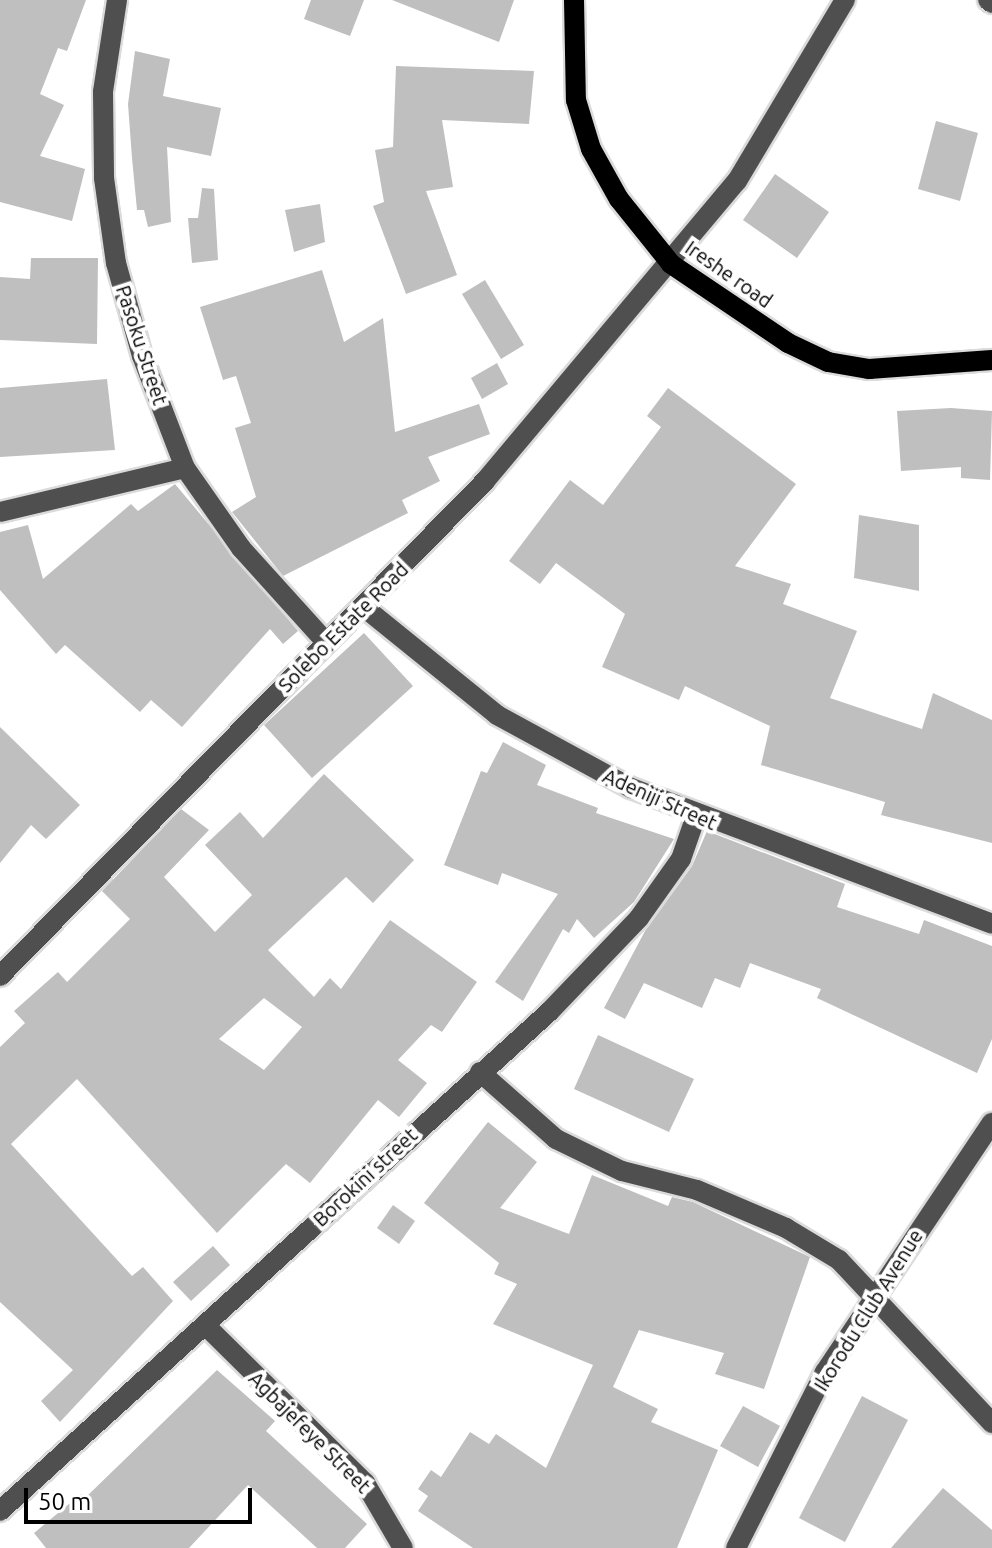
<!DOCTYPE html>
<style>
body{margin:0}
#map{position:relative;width:992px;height:1548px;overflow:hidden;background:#fff;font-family:Ubuntu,sans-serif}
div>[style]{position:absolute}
.building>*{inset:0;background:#bfbfbf}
.roads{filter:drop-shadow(2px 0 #dbdbdb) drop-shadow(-2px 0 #dbdbdb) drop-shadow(0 2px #dbdbdb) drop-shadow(0 -2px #dbdbdb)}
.minor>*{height:20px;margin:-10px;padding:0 10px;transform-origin:10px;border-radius:10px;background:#4f4f4f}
.major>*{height:20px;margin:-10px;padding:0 10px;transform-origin:10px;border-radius:10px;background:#000}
span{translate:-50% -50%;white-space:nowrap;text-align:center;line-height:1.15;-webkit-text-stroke:8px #fff;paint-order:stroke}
.street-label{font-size:20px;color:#000}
.scale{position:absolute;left:24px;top:1488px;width:228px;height:36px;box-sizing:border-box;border:4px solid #000;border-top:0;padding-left:10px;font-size:24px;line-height:28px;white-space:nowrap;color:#000;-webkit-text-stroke:6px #fff;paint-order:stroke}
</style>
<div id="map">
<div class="building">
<div style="clip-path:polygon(0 0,86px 0,67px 51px,58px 48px,40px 94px,64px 105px,40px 156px,85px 169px,72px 221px,0 202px)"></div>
<div style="clip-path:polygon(311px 0,364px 0,350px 36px,304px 19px)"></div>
<div style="clip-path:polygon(392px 0,514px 0,499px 42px)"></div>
<div style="clip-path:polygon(135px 51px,170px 59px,163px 96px,221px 108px,211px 156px,167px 147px,171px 222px,148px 227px,144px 210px,137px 210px,132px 158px,128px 104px)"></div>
<div style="clip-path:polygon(396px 66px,534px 71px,529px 124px,442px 120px,453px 187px,426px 191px,457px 275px,406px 294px,373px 206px,384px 202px,375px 150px,393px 147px)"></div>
<div style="clip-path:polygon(936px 121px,978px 133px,960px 201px,918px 189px)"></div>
<div style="clip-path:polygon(775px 174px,829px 212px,797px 258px,743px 220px)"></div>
<div style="clip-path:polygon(202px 188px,214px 189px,218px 260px,192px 263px,188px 218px,198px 218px)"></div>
<div style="clip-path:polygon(320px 204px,325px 242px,294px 252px,285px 210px)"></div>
<div style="clip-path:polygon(31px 258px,98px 258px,97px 344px,0 340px,0 277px,30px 279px)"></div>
<div style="clip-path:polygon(322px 270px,344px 342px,383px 318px,395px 432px,479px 404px,490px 434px,428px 457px,440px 481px,402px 500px,408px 513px,283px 576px,232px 512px,256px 497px,235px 428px,251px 423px,236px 376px,223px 380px,200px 307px)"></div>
<div style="clip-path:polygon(485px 280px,524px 345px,501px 359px,462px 294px)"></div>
<div style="clip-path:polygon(497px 363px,508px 384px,482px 399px,471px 378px)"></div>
<div style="clip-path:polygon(107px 379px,115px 450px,0 457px,0 388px)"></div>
<div style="clip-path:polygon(668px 388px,796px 484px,735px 566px,791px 584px,783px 604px,857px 631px,830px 698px,922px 729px,933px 693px,992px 720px,992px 843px,881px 815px,885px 802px,761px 765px,770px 726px,685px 686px,679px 700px,602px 667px,625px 614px,556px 563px,540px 584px,509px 561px,570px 480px,603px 505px,661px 427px,647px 416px)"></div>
<div style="clip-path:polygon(951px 408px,992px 411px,990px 480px,961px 478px,961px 467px,901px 471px,897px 411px)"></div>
<div style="clip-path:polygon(175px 484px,298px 631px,283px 644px,270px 629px,182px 727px,151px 700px,140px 712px,65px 645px,56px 654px,0 590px,0 532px,28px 525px,43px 579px,131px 504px,138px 511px)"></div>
<div style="clip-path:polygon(859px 515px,919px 525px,919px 591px,854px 578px)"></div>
<div style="clip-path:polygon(364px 633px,413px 686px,312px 778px,264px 725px)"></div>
<div style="clip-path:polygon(0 727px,80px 805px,46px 839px,31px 825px,0 863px)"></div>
<div style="clip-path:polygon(503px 742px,546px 765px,537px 785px,598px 808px,596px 813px,674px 839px,634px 902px,594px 938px,577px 919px,569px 933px,563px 929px,523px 1001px,495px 982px,558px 894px,502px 873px,498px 885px,444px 865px,481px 771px,487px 773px)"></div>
<div style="clip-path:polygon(evenodd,324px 774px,414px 860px,373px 903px,346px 877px,268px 950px,314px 997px,330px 978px,341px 989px,390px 920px,477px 982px,442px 1032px,431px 1025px,398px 1060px,427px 1083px,399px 1117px,378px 1100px,310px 1183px,286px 1164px,217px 1233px,77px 1079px,11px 1144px,132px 1276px,143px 1267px,173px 1301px,60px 1422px,41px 1401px,73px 1370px,0 1302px,0 1047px,25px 1023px,14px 1011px,58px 972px,67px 982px,130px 919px,102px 891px,181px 809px,209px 830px,164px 877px,215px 932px,252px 895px,205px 845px,240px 812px,263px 838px,324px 774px,264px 998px,302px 1027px,264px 1070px,219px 1039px,264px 998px)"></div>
<div style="clip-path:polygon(707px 831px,845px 884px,837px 907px,919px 934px,924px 920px,992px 946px,992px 1039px,977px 1073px,817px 998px,821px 989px,750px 963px,740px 988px,715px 978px,702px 1008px,644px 983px,625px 1019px,604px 1008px,645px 931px,692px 866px)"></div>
<div style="clip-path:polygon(598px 1035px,694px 1079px,669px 1132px,574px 1089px)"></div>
<div style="clip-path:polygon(488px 1122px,537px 1162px,500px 1208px,569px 1234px,592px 1175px,668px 1206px,672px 1197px,693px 1202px,810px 1257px,764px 1389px,715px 1374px,724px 1353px,639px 1330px,613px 1387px,658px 1409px,651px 1422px,718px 1450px,677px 1548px,473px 1548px,418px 1511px,428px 1496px,418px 1489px,431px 1470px,441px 1477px,470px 1432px,489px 1444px,496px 1434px,546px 1468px,593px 1365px,493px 1324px,517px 1284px,494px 1274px,499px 1263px,424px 1203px)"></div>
<div style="clip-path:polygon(393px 1205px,415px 1221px,399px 1244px,377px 1228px)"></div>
<div style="clip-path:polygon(213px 1246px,230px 1265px,191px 1301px,173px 1282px)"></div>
<div style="clip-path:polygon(217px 1370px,275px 1421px,266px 1431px,367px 1524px,345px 1548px,317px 1548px,248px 1485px,189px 1548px,46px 1548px,34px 1533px,81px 1494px,84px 1499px)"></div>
<div style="clip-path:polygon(862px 1396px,908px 1420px,845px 1542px,799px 1518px)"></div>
<div style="clip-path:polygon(743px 1406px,780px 1426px,758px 1467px,720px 1446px)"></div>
<div style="clip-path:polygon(943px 1488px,992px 1530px,992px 1548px,891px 1548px)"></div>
</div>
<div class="roads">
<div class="minor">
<div style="left:117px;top:0;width:93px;rotate:98.7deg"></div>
<div style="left:103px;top:92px;width:86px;rotate:89.3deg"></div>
<div style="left:104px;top:178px;width:86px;rotate:82deg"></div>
<div style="left:116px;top:263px;width:97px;rotate:74.4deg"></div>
<div style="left:142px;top:356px;width:120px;rotate:69deg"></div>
<div style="left:185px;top:468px;width:98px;rotate:55deg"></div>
<div style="left:241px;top:548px;width:124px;rotate:47.9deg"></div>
<div style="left:988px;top:0;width:5px;rotate:37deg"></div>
<div style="left:0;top:512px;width:190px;rotate:-13.4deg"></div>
<div style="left:365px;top:608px;width:170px;rotate:39deg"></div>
<div style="left:497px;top:715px;width:153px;rotate:28.6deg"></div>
<div style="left:631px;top:788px;width:386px;rotate:20.6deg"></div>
<div style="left:0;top:976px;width:693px;rotate:-45.58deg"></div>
<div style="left:485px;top:481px;width:392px;rotate:-50deg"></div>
<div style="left:737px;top:181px;width:211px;rotate:-59.2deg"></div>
<div style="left:480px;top:1072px;width:101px;rotate:41.4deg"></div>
<div style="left:556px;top:1139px;width:73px;rotate:25.9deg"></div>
<div style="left:622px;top:1171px;width:77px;rotate:14.2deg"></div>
<div style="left:697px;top:1190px;width:97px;rotate:23.1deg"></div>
<div style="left:786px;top:1228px;width:62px;rotate:31.1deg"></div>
<div style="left:839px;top:1260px;width:224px;rotate:46.8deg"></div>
<div style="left:205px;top:1325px;width:225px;rotate:44.6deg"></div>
<div style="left:365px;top:1483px;width:75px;rotate:59.7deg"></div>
<div style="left:0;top:1511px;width:742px;rotate:-42.27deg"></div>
<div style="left:549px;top:1012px;width:130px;rotate:-46.2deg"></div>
<div style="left:639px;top:918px;width:72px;rotate:-54.6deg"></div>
<div style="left:681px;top:859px;width:46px;rotate:-70.8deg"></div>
<div style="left:736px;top:1548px;width:197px;rotate:-63.2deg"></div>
<div style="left:825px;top:1372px;width:300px;rotate:-56.2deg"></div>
</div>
<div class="major">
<div style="left:574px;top:0;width:100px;rotate:88.9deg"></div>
<div style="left:576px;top:100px;width:51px;rotate:73deg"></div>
<div style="left:591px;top:149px;width:57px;rotate:60.8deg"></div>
<div style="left:619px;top:199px;width:83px;rotate:51.3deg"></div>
<div style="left:671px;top:264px;width:141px;rotate:34deg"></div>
<div style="left:788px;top:343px;width:44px;rotate:25.4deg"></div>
<div style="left:828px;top:362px;width:42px;rotate:9.7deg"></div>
<div style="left:869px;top:369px;width:123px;rotate:-4.2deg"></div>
</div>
</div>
<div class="street-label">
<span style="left:729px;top:274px;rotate:35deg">Ireshe road</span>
<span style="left:142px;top:345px;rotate:72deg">Pasoku Street</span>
<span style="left:343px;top:627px;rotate:-45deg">Solebo Estate Road</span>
<span style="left:660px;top:799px;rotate:24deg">Adeniji Street</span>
<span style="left:365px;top:1177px;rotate:-43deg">Borokini street</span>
<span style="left:868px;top:1310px;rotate:-58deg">Ikorodu Club Avenue</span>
<span style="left:310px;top:1432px;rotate:45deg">Agbajefeye Street</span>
</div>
<div class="scale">50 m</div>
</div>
